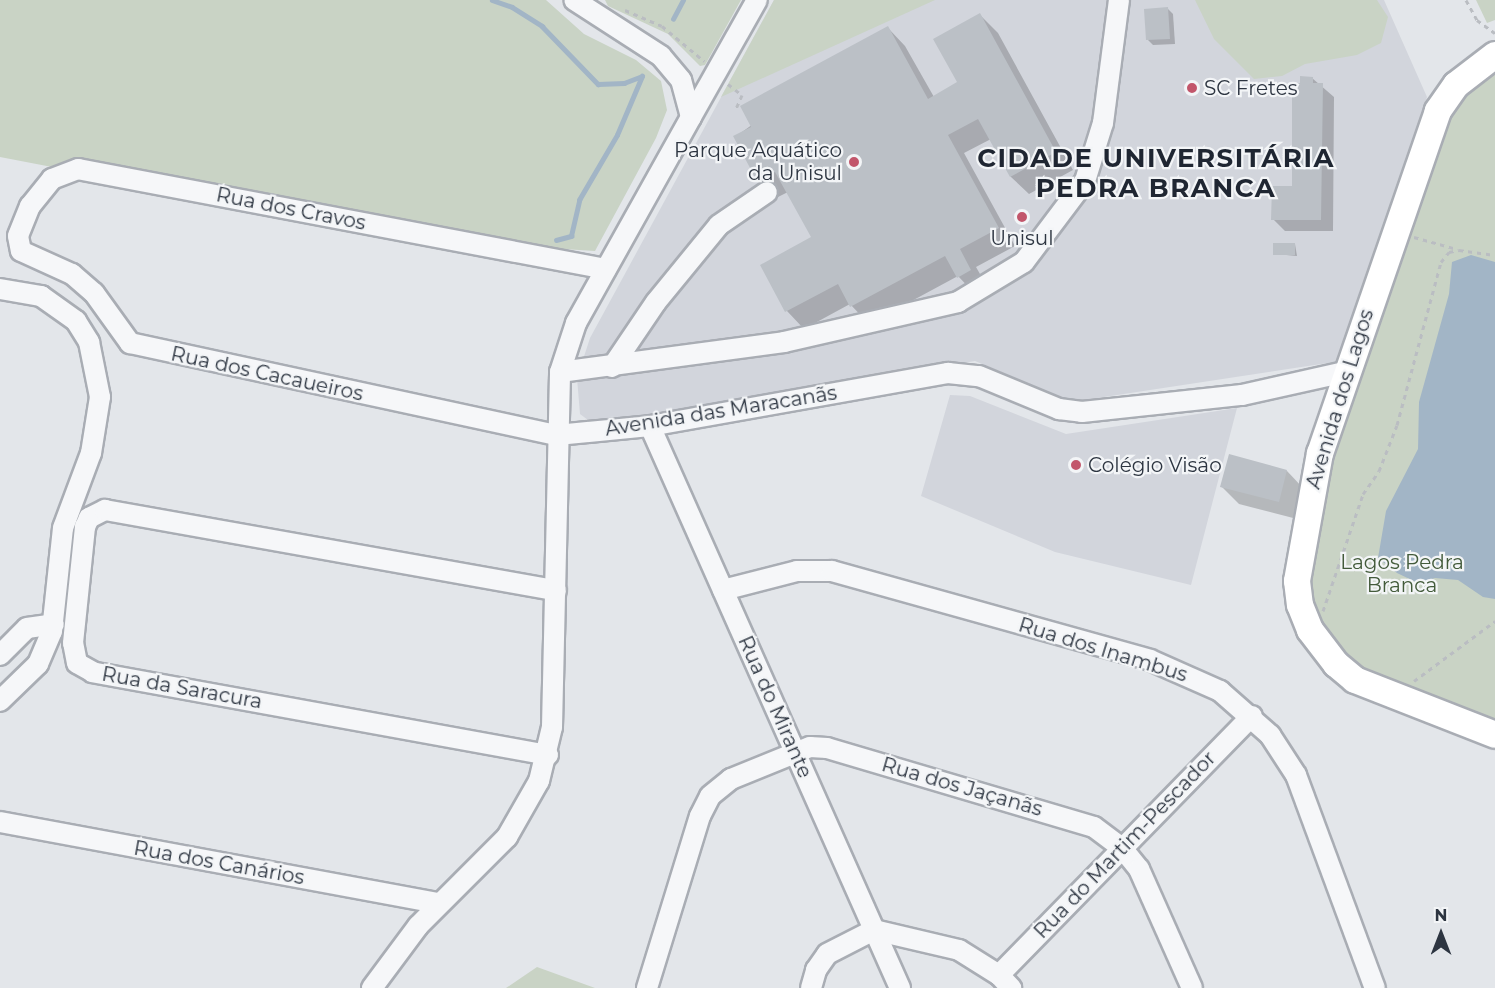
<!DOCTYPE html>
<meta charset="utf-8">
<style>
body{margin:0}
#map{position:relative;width:1495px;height:988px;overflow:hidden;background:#e3e6ea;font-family:Montserrat,sans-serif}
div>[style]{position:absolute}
.built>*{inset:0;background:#d2d5dc}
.green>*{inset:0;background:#c9d3c5}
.water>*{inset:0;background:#a2b5c6}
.shadow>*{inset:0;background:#0003}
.stream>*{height:4.5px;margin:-2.25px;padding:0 2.25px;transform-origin:2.25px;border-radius:2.25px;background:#a2b5c6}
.building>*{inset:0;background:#bbc0c6}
.path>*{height:3px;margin-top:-1.5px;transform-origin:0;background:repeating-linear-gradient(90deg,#babdc2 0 4.5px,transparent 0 9px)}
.roads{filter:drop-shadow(2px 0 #a9adb4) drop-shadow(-2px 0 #a9adb4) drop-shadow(0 2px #a9adb4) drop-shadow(0 -2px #a9adb4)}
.minor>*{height:20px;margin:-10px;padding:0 10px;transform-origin:10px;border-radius:10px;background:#f6f7f9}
.major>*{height:26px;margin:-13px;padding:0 13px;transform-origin:13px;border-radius:13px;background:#fff}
.dots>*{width:16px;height:16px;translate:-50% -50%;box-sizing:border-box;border:3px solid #f3f5f7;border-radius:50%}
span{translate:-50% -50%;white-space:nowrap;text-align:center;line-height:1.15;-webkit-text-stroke:4.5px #f3f5f7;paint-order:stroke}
.poi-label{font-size:20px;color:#2d3541}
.left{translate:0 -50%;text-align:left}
.right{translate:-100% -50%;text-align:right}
.street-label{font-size:20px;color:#2d3541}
.park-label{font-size:20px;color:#435b3b}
.district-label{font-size:26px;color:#1f2632;font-weight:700;letter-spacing:1.5px}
.north{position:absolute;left:1411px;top:904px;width:60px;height:60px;-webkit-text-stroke:4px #f3f5f7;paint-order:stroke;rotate:0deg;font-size:16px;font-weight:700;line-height:24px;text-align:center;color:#2d3541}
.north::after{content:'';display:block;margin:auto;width:21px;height:27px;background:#2d3541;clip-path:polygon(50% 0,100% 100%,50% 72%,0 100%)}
</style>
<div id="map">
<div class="built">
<div style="clip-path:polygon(774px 0,1384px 0,1427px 97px,1341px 361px,1071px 402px,975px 361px,596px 426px,580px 414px,577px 378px,590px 338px)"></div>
<div style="clip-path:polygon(950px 395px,970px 396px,1066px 434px,1237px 408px,1191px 585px,1055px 552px,921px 496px)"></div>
</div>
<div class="green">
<div style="clip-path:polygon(0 0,546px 0,584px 34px,636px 60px,661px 81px,667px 110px,656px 138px,595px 251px,532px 247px,80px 161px,52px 167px,0 157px)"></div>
<div style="clip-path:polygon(605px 0,741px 0,705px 65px,700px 66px,668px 34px,608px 6px)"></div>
<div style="clip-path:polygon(774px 0,935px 0,721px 97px)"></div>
<div style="clip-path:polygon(1195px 0,1377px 0,1388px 17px,1381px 43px,1357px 55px,1305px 64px,1282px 76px,1254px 79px,1214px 39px)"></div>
<div style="clip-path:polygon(1476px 0,1495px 0,1495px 20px,1487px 23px)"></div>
<div style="clip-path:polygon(1495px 66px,1495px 724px,1375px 680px,1326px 641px,1308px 593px,1308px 564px,1325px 470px,1447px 122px,1464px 95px)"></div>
<div style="clip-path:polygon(537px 967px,595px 988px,506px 988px)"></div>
</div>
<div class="water">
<div style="clip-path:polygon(1471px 255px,1495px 262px,1495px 599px,1483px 597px,1458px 580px,1435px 578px,1418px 583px,1397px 573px,1378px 558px,1386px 511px,1418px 449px,1419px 402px,1449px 294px,1452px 262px)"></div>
</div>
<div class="shadow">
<div style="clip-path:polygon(1167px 8px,1173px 14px,1175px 44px,1153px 45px,1148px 40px)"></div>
<div style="clip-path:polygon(980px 15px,998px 33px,1073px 170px,1029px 194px,1011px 177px,991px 139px,964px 153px,1015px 246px,976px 267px,988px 288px,976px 295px,958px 276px,869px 324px,850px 304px,804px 329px,787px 311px,762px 266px,813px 238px,788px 192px,776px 198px,759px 180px,735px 137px,888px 28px,905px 46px,934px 97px,960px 83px)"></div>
<div style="clip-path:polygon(1312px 78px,1334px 97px,1333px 231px,1285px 231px,1273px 219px,1293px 188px,1302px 85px)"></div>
<div style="clip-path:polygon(1295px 244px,1297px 256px,1275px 254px)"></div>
<div style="clip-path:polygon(1287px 471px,1304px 489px,1297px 519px,1239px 504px,1221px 486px)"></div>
</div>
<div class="stream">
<div style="left:492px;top:0;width:21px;rotate:19deg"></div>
<div style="left:512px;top:7px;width:36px;rotate:32deg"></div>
<div style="left:542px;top:26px;width:81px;rotate:46deg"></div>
<div style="left:598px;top:84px;width:26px;rotate:-2deg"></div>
<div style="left:624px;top:83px;width:19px;rotate:-21deg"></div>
<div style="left:673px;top:19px;width:21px;rotate:-62deg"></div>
<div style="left:556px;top:240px;width:16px;rotate:-15deg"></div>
<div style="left:571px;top:236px;width:37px;rotate:-77deg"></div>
<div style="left:579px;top:200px;width:75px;rotate:-59.7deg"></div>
<div style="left:617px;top:135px;width:64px;rotate:-67deg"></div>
</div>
<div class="building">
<div style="clip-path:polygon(1168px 7px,1170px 39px,1146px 40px,1144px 9px)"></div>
<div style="clip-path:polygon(980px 13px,1056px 152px,1010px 177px,978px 119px,948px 135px,999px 228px,960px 249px,971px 270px,957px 278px,945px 256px,850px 307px,838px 284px,785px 312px,760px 265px,811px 237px,775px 172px,757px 181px,733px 136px,751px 127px,740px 106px,888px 26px,928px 99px,957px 82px,933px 39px)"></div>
<div style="clip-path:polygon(1300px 76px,1313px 77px,1313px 83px,1323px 83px,1321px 220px,1271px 220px,1272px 186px,1292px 186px,1292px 83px,1300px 83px)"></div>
<div style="clip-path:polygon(1273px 243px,1295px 243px,1295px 255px,1273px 255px)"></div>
<div style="clip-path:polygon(1229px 454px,1287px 470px,1279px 502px,1220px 487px)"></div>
</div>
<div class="path">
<div style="left:1466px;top:0;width:23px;rotate:61deg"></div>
<div style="left:1477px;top:20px;width:22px;rotate:36deg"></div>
<div style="left:625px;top:10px;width:40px;rotate:23.4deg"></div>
<div style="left:662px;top:26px;width:55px;rotate:39.8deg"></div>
<div style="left:728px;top:84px;width:18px;rotate:38deg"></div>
<div style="left:742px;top:95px;width:17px;rotate:114deg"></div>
<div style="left:1414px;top:237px;width:45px;rotate:15.6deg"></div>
<div style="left:1323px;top:611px;width:124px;rotate:-71.1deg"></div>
<div style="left:1363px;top:494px;width:28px;rotate:-55deg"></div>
<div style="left:1379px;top:471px;width:49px;rotate:-68.6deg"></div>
<div style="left:1397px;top:425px;width:169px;rotate:-74.9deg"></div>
<div style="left:1441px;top:262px;width:13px;rotate:-51deg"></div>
<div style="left:1449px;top:252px;width:10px;rotate:-11deg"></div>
<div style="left:1459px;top:250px;width:36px;rotate:8deg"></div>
<div style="left:1414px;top:681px;width:101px;rotate:-36.5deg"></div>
</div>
<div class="roads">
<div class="minor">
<div style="left:691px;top:117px;width:134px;rotate:-60.6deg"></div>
<div style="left:606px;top:269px;width:537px;rotate:-169.28deg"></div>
<div style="left:78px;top:169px;width:28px;rotate:159deg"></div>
<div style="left:52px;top:179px;width:35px;rotate:129deg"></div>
<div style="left:30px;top:206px;width:32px;rotate:112deg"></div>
<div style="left:18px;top:236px;width:15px;rotate:79deg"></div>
<div style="left:21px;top:251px;width:56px;rotate:24.3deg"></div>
<div style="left:72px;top:274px;width:29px;rotate:41deg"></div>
<div style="left:94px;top:293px;width:62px;rotate:54.2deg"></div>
<div style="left:130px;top:343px;width:437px;rotate:12.2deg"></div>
<div style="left:557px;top:435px;width:93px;rotate:-5.5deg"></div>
<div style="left:650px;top:426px;width:303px;rotate:-10.1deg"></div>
<div style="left:948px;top:373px;width:31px;rotate:6deg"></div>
<div style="left:979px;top:376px;width:87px;rotate:22.4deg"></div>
<div style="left:1059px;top:409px;width:23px;rotate:7deg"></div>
<div style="left:1082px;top:412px;width:161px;rotate:-6.1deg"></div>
<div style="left:1242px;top:395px;width:106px;rotate:-12.6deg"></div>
<div style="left:0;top:289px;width:42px;rotate:9.7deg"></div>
<div style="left:41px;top:296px;width:43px;rotate:35.5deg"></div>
<div style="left:76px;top:321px;width:25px;rotate:58deg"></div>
<div style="left:89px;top:342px;width:56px;rotate:78.7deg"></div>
<div style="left:100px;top:397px;width:57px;rotate:99.1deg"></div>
<div style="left:91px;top:453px;width:80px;rotate:110.5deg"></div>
<div style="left:63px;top:528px;width:104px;rotate:96.1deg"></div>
<div style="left:52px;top:631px;width:36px;rotate:113deg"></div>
<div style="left:38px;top:664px;width:53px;rotate:135.8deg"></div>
<div style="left:612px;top:367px;width:78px;rotate:-55.9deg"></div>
<div style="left:656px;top:302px;width:99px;rotate:-50.7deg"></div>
<div style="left:719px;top:225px;width:58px;rotate:-34.5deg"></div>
<div style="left:560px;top:372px;width:226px;rotate:-7.6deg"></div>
<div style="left:784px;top:342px;width:179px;rotate:-12.9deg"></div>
<div style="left:958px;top:302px;width:77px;rotate:-31.2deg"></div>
<div style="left:1024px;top:262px;width:101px;rotate:-53deg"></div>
<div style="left:1085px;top:181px;width:61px;rotate:-72.8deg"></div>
<div style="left:1103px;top:123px;width:124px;rotate:-82.6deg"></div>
<div style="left:650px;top:426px;width:615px;rotate:66.02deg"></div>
<div style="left:723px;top:590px;width:76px;rotate:-14.4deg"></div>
<div style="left:797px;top:571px;width:35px"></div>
<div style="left:832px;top:571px;width:330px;rotate:15.6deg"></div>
<div style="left:1150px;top:660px;width:77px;rotate:23.9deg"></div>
<div style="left:1220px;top:691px;width:67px;rotate:41.3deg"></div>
<div style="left:1270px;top:735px;width:48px;rotate:57deg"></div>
<div style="left:1296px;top:775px;width:227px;rotate:69.7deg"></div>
<div style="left:0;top:655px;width:38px;rotate:-45deg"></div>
<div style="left:27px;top:628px;width:27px;rotate:-8deg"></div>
<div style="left:548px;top:755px;width:463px;rotate:-169.7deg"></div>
<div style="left:93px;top:672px;width:18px;rotate:-151deg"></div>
<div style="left:77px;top:663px;width:20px;rotate:-101deg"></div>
<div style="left:73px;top:643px;width:117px;rotate:-84.1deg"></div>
<div style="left:85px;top:527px;width:10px;rotate:-66deg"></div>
<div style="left:89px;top:518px;width:18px;rotate:-27deg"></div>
<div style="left:105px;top:510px;width:458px;rotate:10.1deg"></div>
<div style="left:0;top:822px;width:445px;rotate:10.5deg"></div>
<div style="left:999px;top:975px;width:362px;rotate:-45.7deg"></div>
<div style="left:372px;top:988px;width:77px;rotate:-53.4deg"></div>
<div style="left:418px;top:926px;width:126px;rotate:-45deg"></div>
<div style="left:507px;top:837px;width:64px;rotate:-60.3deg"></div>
<div style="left:539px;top:781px;width:56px;rotate:-76.5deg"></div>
<div style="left:552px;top:727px;width:355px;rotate:-88.7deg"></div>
<div style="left:560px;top:372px;width:52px;rotate:-71.9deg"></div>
<div style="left:576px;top:323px;width:236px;rotate:-60.8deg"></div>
<div style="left:691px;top:117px;width:38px;rotate:-105deg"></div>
<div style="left:681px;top:80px;width:31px;rotate:-130deg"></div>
<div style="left:661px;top:56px;width:103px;rotate:-147.2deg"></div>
<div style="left:647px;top:988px;width:180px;rotate:-72.9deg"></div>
<div style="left:700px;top:816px;width:22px;rotate:-63deg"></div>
<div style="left:710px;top:796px;width:27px;rotate:-39deg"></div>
<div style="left:731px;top:779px;width:85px;rotate:-22.1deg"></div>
<div style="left:810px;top:747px;width:17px;rotate:3deg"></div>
<div style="left:827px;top:748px;width:278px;rotate:16.5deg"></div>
<div style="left:1094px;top:827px;width:35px;rotate:37deg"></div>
<div style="left:1122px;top:848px;width:27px;rotate:51deg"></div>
<div style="left:1139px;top:869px;width:130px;rotate:66deg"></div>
<div style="left:811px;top:988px;width:19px;rotate:-74deg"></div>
<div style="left:816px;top:970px;width:19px;rotate:-55deg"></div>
<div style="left:827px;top:954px;width:53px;rotate:-27.1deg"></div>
<div style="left:874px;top:930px;width:87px;rotate:13.2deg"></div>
<div style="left:959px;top:950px;width:47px;rotate:32deg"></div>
<div style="left:999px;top:975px;width:18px;rotate:47deg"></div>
</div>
<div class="major">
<div style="left:1495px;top:55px;width:49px;rotate:142.4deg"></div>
<div style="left:1456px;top:85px;width:32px;rotate:125deg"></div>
<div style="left:1438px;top:111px;width:362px;rotate:109deg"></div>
<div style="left:1320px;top:453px;width:130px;rotate:100.2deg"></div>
<div style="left:1297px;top:581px;width:24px;rotate:83deg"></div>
<div style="left:1300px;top:605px;width:27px;rotate:68deg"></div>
<div style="left:1310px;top:630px;width:43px;rotate:52.6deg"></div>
<div style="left:1336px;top:664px;width:25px;rotate:40deg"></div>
<div style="left:1355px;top:680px;width:150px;rotate:21.4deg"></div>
</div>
</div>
<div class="dots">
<div style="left:1192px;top:88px;background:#c2566b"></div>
<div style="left:854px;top:162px;background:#c2566b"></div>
<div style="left:1022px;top:217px;background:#c2566b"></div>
<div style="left:1076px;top:465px;background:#c2566b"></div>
</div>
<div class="poi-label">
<span class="left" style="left:1204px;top:88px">SC Fretes</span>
<span class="right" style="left:842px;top:162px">Parque Aquático<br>da Unisul</span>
<span style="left:1022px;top:238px">Unisul</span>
<span class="left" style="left:1088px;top:465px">Colégio Visão</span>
</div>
<div class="street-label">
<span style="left:291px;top:209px;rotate:11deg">Rua dos Cravos</span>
<span style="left:267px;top:374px;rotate:12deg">Rua dos Cacaueiros</span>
<span style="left:1340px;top:399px;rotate:-73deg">Avenida dos Lagos</span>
<span style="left:721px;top:411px;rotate:-9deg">Avenida das Maracanãs</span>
<span style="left:1103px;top:650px;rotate:17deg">Rua dos Inambus</span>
<span style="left:182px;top:688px;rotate:10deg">Rua da Saracura</span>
<span style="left:775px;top:707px;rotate:66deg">Rua do Mirante</span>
<span style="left:962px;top:787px;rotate:16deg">Rua dos Jaçanãs</span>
<span style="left:1125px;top:845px;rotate:-46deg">Rua do Martim-Pescador</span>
<span style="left:219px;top:863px;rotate:10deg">Rua dos Canários</span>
</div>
<div class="park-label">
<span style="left:1402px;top:574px">Lagos Pedra<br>Branca</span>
</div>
<div class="district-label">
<span style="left:1156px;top:174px">CIDADE UNIVERSITÁRIA<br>PEDRA BRANCA</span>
</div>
<div class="north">N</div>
</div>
